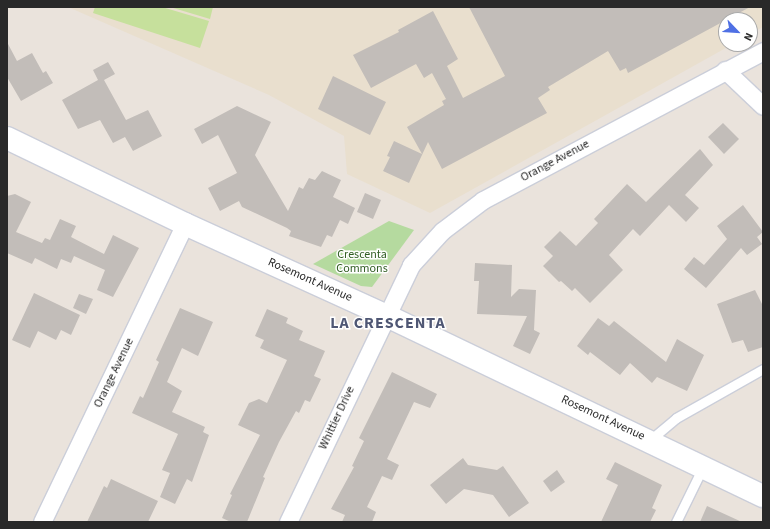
<!DOCTYPE html>
<style>
body{margin:0}
#map{position:relative;width:770px;height:529px;overflow:hidden;background:#eae3dc;font-family:"Source Sans 3",sans-serif}
div>[style]{position:absolute}
.education>*{inset:0;background:#e9dfce}
.green>*{inset:0;background:#b5da9f}
.pitch>*{inset:0;background:#c6e09c}
.building>*{inset:0;background:#c2bdb9}
.roads{filter:drop-shadow(1px 0 #cbced9) drop-shadow(-1px 0 #cbced9) drop-shadow(0 1px #cbced9) drop-shadow(0 -1px #cbced9)}
.service>*{height:9px;margin:-4.5px;padding:0 4.5px;transform-origin:4.5px;border-radius:4.5px;background:#fff}
.minor>*{height:17px;margin:-8.5px;padding:0 8.5px;transform-origin:8.5px;border-radius:8.5px;background:#fff}
.tertiary>*{height:22px;margin:-11px;padding:0 11px;transform-origin:11px;border-radius:11px;background:#fff}
span{translate:-50% -50%;white-space:nowrap;text-align:center;line-height:1.15;-webkit-text-stroke:3px #fff;paint-order:stroke}
.street-label{font-size:12px;color:#292929}
.park-label{font-size:12px;color:#305d22}
.district-label{font-size:16px;color:#4f5774;font-weight:700;letter-spacing:1px}
.frame{position:absolute;inset:0;border:8px solid #292929;pointer-events:none}
.north{position:absolute;left:718px;top:12px;width:40px;height:40px;box-sizing:border-box;background:#fff;border:1px solid #a9a9a9;border-radius:50%;rotate:115deg;font-size:11px;font-weight:700;line-height:16px;text-align:center;color:#292929}
.north::after{content:'';display:block;margin:auto;width:14px;height:18px;background:#4f70e4;clip-path:polygon(50% 0,100% 100%,50% 72%,0 100%)}
</style>
<div id="map">
<div class="education">
<div style="clip-path:polygon(68px 7px,763px 7px,763px 27px,750px 34px,750px 20px,726px 20px,726px 44px,733px 44px,430px 213px,347px 174px,344px 136px,269px 95px)"></div>
</div>
<div class="green">
<div style="clip-path:polygon(389px 221px,414px 230px,372px 287px,361px 286px,313px 264px)"></div>
</div>
<div class="pitch">
<div style="clip-path:polygon(95px 7px,162px 7px,209px 21px,200px 48px,93px 13px)"></div>
<div style="clip-path:polygon(170px 7px,213px 7px,210px 19px)"></div>
</div>
<div class="building">
<div style="clip-path:polygon(469px 7px,750px 7px,628px 73px,626px 68px,620px 71px,608px 51px,548px 87px,550px 90px,538px 98px,547px 113px,442px 169px,428px 142px,409px 183px,383px 171px,390px 157px,387px 156px,394px 141px,422px 154px,407px 127px,444px 105px,442px 101px,446px 99px,432px 73px,424px 78px,416px 64px,371px 88px,353px 55px,399px 32px,398px 30px,433px 11px,458px 59px,447px 66px,463px 98px,505px 76px)"></div>
<div style="clip-path:polygon(7px 42px,17px 61px,32px 53px,43px 73px,46px 71px,53px 83px,21px 101px,7px 77px)"></div>
<div style="clip-path:polygon(108px 62px,115px 74px,104px 80px,126px 120px,148px 110px,162px 136px,133px 151px,125px 137px,113px 143px,100px 120px,78px 129px,62px 100px,98px 80px,93px 70px)"></div>
<div style="clip-path:polygon(333px 76px,386px 102px,370px 135px,318px 109px)"></div>
<div style="clip-path:polygon(237px 106px,271px 122px,255px 155px,288px 211px,299px 187px,303px 189px,309px 178px,315px 180px,322px 171px,341px 180px,333px 197px,355px 208px,348px 224px,340px 220px,332px 237px,327px 235px,321px 247px,289px 236px,291px 231px,287px 228px,242px 207px,239px 201px,220px 211px,208px 188px,237px 173px,218px 135px,202px 144px,194px 129px)"></div>
<div style="clip-path:polygon(723px 123px,739px 139px,724px 154px,708px 137px)"></div>
<div style="clip-path:polygon(700px 149px,713px 165px,685px 195px,699px 208px,686px 222px,669px 205px,640px 236px,633px 229px,609px 255px,623px 270px,590px 303px,575px 288px,572px 291px,561px 281px,559px 282px,543px 266px,553px 256px,544px 247px,560px 231px,576px 246px,598px 223px,594px 219px,627px 184px,646px 202px)"></div>
<div style="clip-path:polygon(365px 193px,381px 200px,373px 219px,357px 212px)"></div>
<div style="clip-path:polygon(15px 194px,31px 202px,16px 232px,42px 243px,45px 238px,50px 240px,60px 219px,76px 226px,71px 237px,104px 254px,113px 235px,139px 248px,113px 297px,97px 290px,105px 270px,74px 256px,71px 263px,61px 259px,57px 269px,35px 258px,32px 264px,7px 253px,7px 196px)"></div>
<div style="clip-path:polygon(743px 205px,763px 232px,757px 237px,762px 244px,747px 255px,741px 248px,706px 288px,684px 269px,694px 257px,704px 265px,727px 239px,717px 226px)"></div>
<div style="clip-path:polygon(475px 263px,512px 265px,511px 297px,519px 289px,536px 290px,534px 330px,540px 333px,530px 354px,513px 346px,527px 316px,477px 314px,479px 281px,474px 281px)"></div>
<div style="clip-path:polygon(755px 290px,763px 306px,763px 347px,748px 352px,743px 340px,732px 343px,717px 304px)"></div>
<div style="clip-path:polygon(34px 293px,80px 315px,71px 335px,61px 330px,56px 340px,38px 331px,30px 348px,12px 340px)"></div>
<div style="clip-path:polygon(79px 294px,93px 299px,86px 314px,73px 308px)"></div>
<div style="clip-path:polygon(180px 308px,213px 322px,198px 356px,182px 348px,167px 382px,182px 391px,172px 412px,205px 427px,203px 432px,209px 435px,192px 482px,187px 479px,175px 504px,160px 497px,170px 473px,162px 470px,178px 434px,132px 413px,140px 396px,143px 398px,159px 362px,156px 360px)"></div>
<div style="clip-path:polygon(267px 309px,288px 318px,286px 323px,303px 331px,299px 340px,325px 351px,314px 376px,321px 379px,310px 402px,305px 400px,299px 413px,296px 411px,279px 442px,263px 477px,265px 478px,247px 522px,231px 522px,222px 518px,232px 495px,230px 494px,260px 435px,238px 425px,249px 403px,259px 399px,267px 403px,287px 360px,260px 348px,264px 340px,255px 336px)"></div>
<div style="clip-path:polygon(598px 318px,609px 326px,614px 321px,666px 362px,677px 339px,704px 355px,687px 391px,657px 377px,652px 383px,630px 363px,620px 375px,590px 352px,588px 355px,577px 346px)"></div>
<div style="clip-path:polygon(392px 372px,437px 394px,430px 408px,414px 402px,387px 459px,399px 465px,392px 480px,382px 476px,367px 507px,376px 512px,372px 522px,342px 522px,345px 515px,331px 509px,354px 467px,352px 466px,364px 441px,359px 438px)"></div>
<div style="clip-path:polygon(463px 458px,468px 465px,497px 470px,503px 466px,529px 503px,509px 517px,493px 495px,464px 489px,446px 504px,430px 485px)"></div>
<div style="clip-path:polygon(615px 462px,662px 485px,652px 508px,656px 510px,650px 522px,601px 522px,618px 485px,606px 479px)"></div>
<div style="clip-path:polygon(557px 470px,565px 482px,551px 492px,543px 481px)"></div>
<div style="clip-path:polygon(111px 479px,158px 501px,148px 522px,87px 522px,104px 486px,107px 488px)"></div>
<div style="clip-path:polygon(707px 506px,742px 522px,700px 522px)"></div>
</div>
<div class="roads">
<div class="service">
<div style="left:650px;top:440px;width:34px;rotate:-40deg"></div>
<div style="left:676px;top:418px;width:100px;rotate:-29.4deg"></div>
<div style="left:676px;top:522px;width:61px;rotate:-63.9deg"></div>
</div>
<div class="minor">
<div style="left:725px;top:70px;width:52px;rotate:43.5deg"></div>
<div style="left:42px;top:522px;width:331px;rotate:-64.4deg"></div>
<div style="left:288px;top:522px;width:285px;rotate:-64.4deg"></div>
<div style="left:411px;top:265px;width:46px;rotate:-47.6deg"></div>
<div style="left:442px;top:231px;width:51px;rotate:-37.1deg"></div>
<div style="left:483px;top:200px;width:317px;rotate:-28deg"></div>
</div>
<div class="tertiary">
<div style="left:7px;top:138px;width:198px;rotate:25.8deg"></div>
<div style="left:185px;top:224px;width:220px;rotate:24.5deg"></div>
<div style="left:385px;top:315px;width:419px;rotate:25.6deg"></div>
</div>
</div>
<div class="street-label">
<span style="left:555px;top:161px;rotate:-28deg">Orange Avenue</span>
<span style="left:310px;top:280px;rotate:24deg">Rosemont Avenue</span>
<span style="left:114px;top:373px;rotate:-64deg">Orange Avenue</span>
<span style="left:337px;top:418px;rotate:-65deg">Whittier Drive</span>
<span style="left:603px;top:418px;rotate:25deg">Rosemont Avenue</span>
</div>
<div class="park-label">
<span style="left:362px;top:262px">Crescenta<br>Commons</span>
</div>
<div class="district-label">
<span style="left:388px;top:323px">LA CRESCENTA</span>
</div>
<div class="frame"></div>
<div class="north">N</div>
</div>
